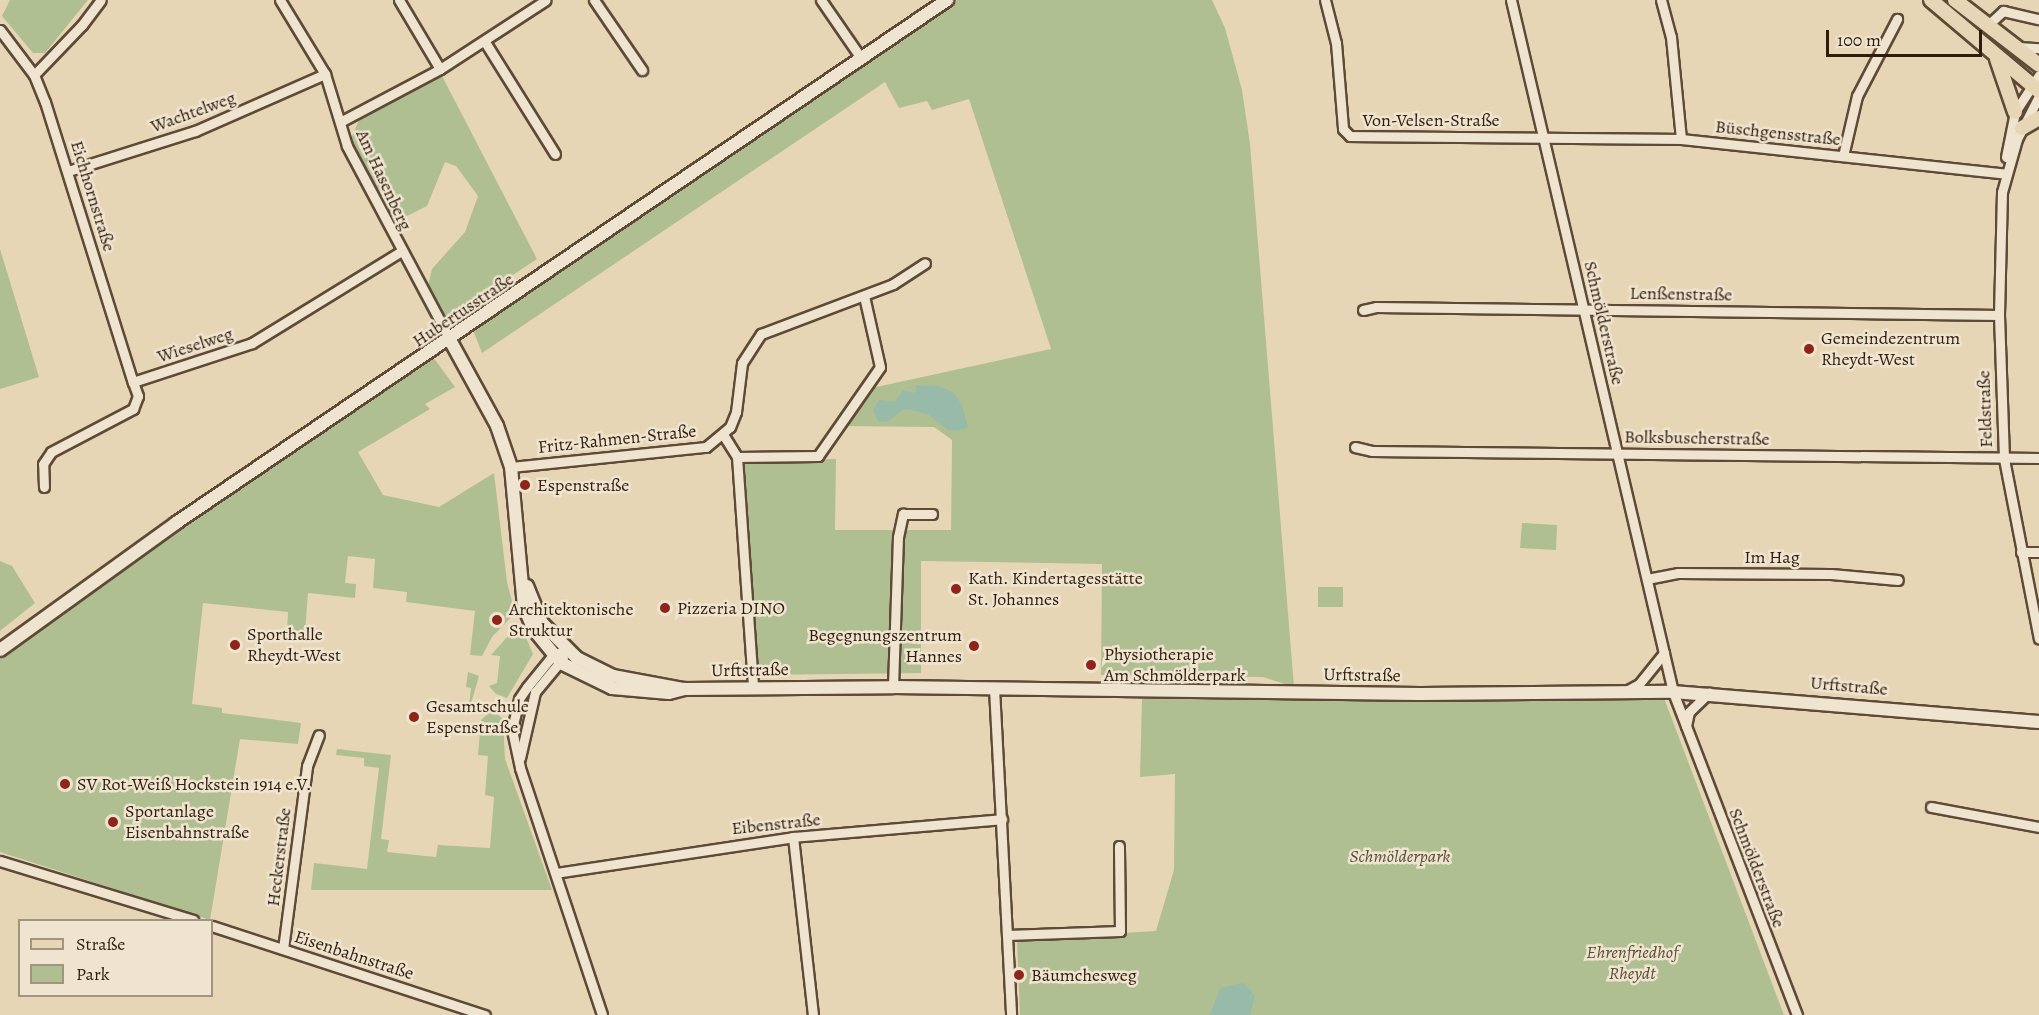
<!DOCTYPE html>
<meta charset="utf-8">
<style>
body{margin:0}
#map{position:relative;width:2039px;height:1015px;overflow:hidden;background:#e7d6b6;font-family:Alegreya,serif}
div>[style]{position:absolute}
.green>*{inset:0;background:#b0bf92}
.water>*{inset:0;background:#98baa8}
.roads{filter:drop-shadow(2px 0 #5e4a36) drop-shadow(-2px 0 #5e4a36) drop-shadow(0 2px #5e4a36) drop-shadow(0 -2px #5e4a36)}
.street>*{height:9px;margin:-4.5px;padding:0 4.5px;transform-origin:4.5px;border-radius:4.5px;background:#efe4d0}
.secondary>*{height:12px;margin:-6px;padding:0 6px;transform-origin:6px;border-radius:6px;background:#efe4d0}
.primary>*{height:14px;margin:-7px;padding:0 7px;transform-origin:7px;border-radius:7px;background:#e7d6b6}
.dots>*{width:16px;height:16px;translate:-50% -50%;box-sizing:border-box;border:3px solid #efe4d0;border-radius:50%}
span{translate:-50% -50%;white-space:nowrap;text-align:center;line-height:1.15;-webkit-text-stroke:5px #efe4d0;paint-order:stroke}
.street-label{font-size:18px;color:#311c0c}
.poi-label{font-size:18px;color:#311c0c}
.left{translate:0 -50%;text-align:left}
.right{translate:-100% -50%;text-align:right}
.park-label{font-size:18px;color:#574d34;font-style:italic}
.legend{position:absolute;left:18px;top:919px;width:195px;height:78px;box-sizing:border-box;background:#efe4d0;border:2px solid #a39482;margin:0;padding:8px 10px;list-style:none;font-size:18px;color:#311c0c}
.legend li{display:flex;align-items:center;gap:12px;height:30px}
.legend b{width:30px;border:2px solid #a39482}
.scale{position:absolute;left:1826px;top:30px;width:156px;height:27px;box-sizing:border-box;border:3px solid #311c0c;border-top:0;padding-left:8px;font-size:18px;line-height:21px;white-space:nowrap;color:#311c0c;-webkit-text-stroke:4px #efe4d0;paint-order:stroke}
</style>
<div id="map">
<div class="green">
<div style="clip-path:polygon(10px 0,88px 0,45px 53px,33px 53px,2px 16px)"></div>
<div style="clip-path:polygon(957px 0,1212px 0,1225px 28px,1242px 90px,1250px 144px,1294px 687px,1263px 677px,1101px 675px,1102px 564px,921px 561px,921px 673px,756px 675px,741px 461px,836px 459px,835px 530px,951px 530px,952px 440px,934px 427px,840px 426px,867px 389px,1051px 349px,969px 99px,932px 110px,927px 101px,899px 108px,885px 82px,482px 353px,473px 330px,479px 325px)"></div>
<div style="clip-path:polygon(442px 76px,537px 259px,447px 319px,427px 289px,432px 269px,465px 232px,478px 196px,456px 166px,445px 162px,427px 206px,393px 223px,350px 141px,359px 120px)"></div>
<div style="clip-path:polygon(0 249px,39px 377px,0 389px)"></div>
<div style="clip-path:polygon(433px 357px,455px 387px,425px 404px,430px 409px,358px 452px,383px 495px,439px 507px,494px 473px,507px 582px,515px 613px,492px 637px,482px 656px,470px 655px,475px 611px,406px 602px,407px 592px,373px 588px,375px 559px,348px 556px,345px 583px,356px 584px,355px 598px,308px 593px,305px 632px,287px 630px,288px 612px,203px 603px,192px 704px,222px 708px,222px 713px,301px 723px,298px 744px,240px 739px,210px 920px,0 852px,0 657px,44px 623px)"></div>
<div style="clip-path:polygon(1522px 523px,1557px 525px,1556px 550px,1520px 548px)"></div>
<div style="clip-path:polygon(0 561px,12px 566px,35px 603px,0 631px)"></div>
<div style="clip-path:polygon(1318px 587px,1343px 587px,1343px 607px,1318px 607px)"></div>
<div style="clip-path:polygon(515px 628px,522px 628px,533px 654px,507px 698px,496px 694px,489px 686px,497px 683px,500px 656px,491px 655px)"></div>
<div style="clip-path:polygon(468px 672px,479px 676px,468px 714px,471px 688px,466px 687px)"></div>
<div style="clip-path:polygon(1276px 697px,1664px 698px,1784px 1015px,1020px 1015px,1017px 939px,1156px 931px,1174px 870px,1175px 774px,1140px 777px,1142px 699px)"></div>
<div style="clip-path:polygon(492px 710px,503px 719px,505px 759px,552px 890px,311px 890px,314px 863px,367px 869px,379px 768px,364px 766px,364px 758px,336px 755px,337px 749px,391px 755px,381px 839px,389px 840px,387px 852px,436px 857px,438px 845px,490px 848px,494px 797px,485px 795px,488px 756px,478px 755px,481px 720px)"></div>
</div>
<div class="water">
<div style="clip-path:polygon(917px 385px,939px 386px,953px 392px,962px 405px,968px 427px,959px 431px,948px 430px,929px 415px,909px 409px,902px 410px,887px 422px,878px 421px,873px 410px,879px 400px,895px 402px,903px 390px,914px 393px)"></div>
<div style="clip-path:polygon(1244px 983px,1255px 996px,1250px 1015px,1210px 1015px,1220px 988px)"></div>
</div>
<div class="roads">
<div class="street">
<div style="left:280px;top:0;width:87px;rotate:58.7deg"></div>
<div style="left:325px;top:74px;width:75px;rotate:73deg"></div>
<div style="left:347px;top:146px;width:220px;rotate:62deg"></div>
<div style="left:399px;top:0;width:80px;rotate:59.3deg"></div>
<div style="left:594px;top:0;width:85px;rotate:55.6deg"></div>
<div style="left:821px;top:0;width:70px;rotate:55.4deg"></div>
<div style="left:1325px;top:0;width:44px;rotate:75.7deg"></div>
<div style="left:1336px;top:43px;width:86px;rotate:85.3deg"></div>
<div style="left:1343px;top:129px;width:10px;rotate:45deg"></div>
<div style="left:1350px;top:136px;width:331px;rotate:0.5deg"></div>
<div style="left:1681px;top:139px;width:327px;rotate:6.1deg"></div>
<div style="left:1511px;top:0;width:711px;rotate:76.82deg"></div>
<div style="left:1673px;top:692px;width:346px;rotate:69deg"></div>
<div style="left:1661px;top:0;width:38px;rotate:75deg"></div>
<div style="left:1671px;top:37px;width:102px;rotate:84.4deg"></div>
<div style="left:1988px;top:25px;width:21px;rotate:-43deg"></div>
<div style="left:2003px;top:11px;width:37px;rotate:13deg"></div>
<div style="left:0;top:30px;width:56px;rotate:52.9deg"></div>
<div style="left:34px;top:75px;width:29px;rotate:68deg"></div>
<div style="left:45px;top:102px;width:294px;rotate:72.6deg"></div>
<div style="left:485px;top:42px;width:132px;rotate:58deg"></div>
<div style="left:2017px;top:47px;width:22px;rotate:3deg"></div>
<div style="left:34px;top:75px;width:69px;rotate:-46.2deg"></div>
<div style="left:82px;top:25px;width:31px;rotate:-53deg"></div>
<div style="left:2039px;top:96px;width:48px;rotate:117.1deg"></div>
<div style="left:2017px;top:139px;width:55px;rotate:105.8deg"></div>
<div style="left:2002px;top:192px;width:123px;rotate:91.4deg"></div>
<div style="left:1999px;top:315px;width:144px;rotate:88deg"></div>
<div style="left:2004px;top:459px;width:183px;rotate:79deg"></div>
<div style="left:340px;top:122px;width:113px;rotate:-27.9deg"></div>
<div style="left:440px;top:69px;width:126px;rotate:-33.1deg"></div>
<div style="left:1843px;top:156px;width:62px;rotate:-76.9deg"></div>
<div style="left:1857px;top:96px;width:87px;rotate:-62.5deg"></div>
<div style="left:2006px;top:157px;width:46px;rotate:-78.7deg"></div>
<div style="left:2015px;top:112px;width:44px;rotate:-57deg"></div>
<div style="left:68px;top:171px;width:133px;rotate:-17.5deg"></div>
<div style="left:195px;top:131px;width:142px;rotate:-23.7deg"></div>
<div style="left:1363px;top:310px;width:13px;rotate:-13deg"></div>
<div style="left:1376px;top:307px;width:623px;rotate:0.74deg"></div>
<div style="left:724px;top:436px;width:25px;rotate:58deg"></div>
<div style="left:737px;top:457px;width:81px;rotate:-0.7deg"></div>
<div style="left:818px;top:456px;width:108px;rotate:-55.1deg"></div>
<div style="left:880px;top:367px;width:73px;rotate:-102.7deg"></div>
<div style="left:1355px;top:447px;width:17px;rotate:13deg"></div>
<div style="left:1372px;top:451px;width:667px;rotate:0.6deg"></div>
<div style="left:737px;top:457px;width:232px;rotate:86deg"></div>
<div style="left:511px;top:467px;width:196px;rotate:-5.9deg"></div>
<div style="left:706px;top:447px;width:31px;rotate:-40deg"></div>
<div style="left:730px;top:427px;width:16px;rotate:-68deg"></div>
<div style="left:736px;top:412px;width:49px;rotate:-83deg"></div>
<div style="left:742px;top:363px;width:35px;rotate:-57deg"></div>
<div style="left:761px;top:334px;width:141px;rotate:-20.7deg"></div>
<div style="left:893px;top:284px;width:38px;rotate:-33deg"></div>
<div style="left:44px;top:487px;width:23px;rotate:-92deg"></div>
<div style="left:43px;top:464px;width:14px;rotate:-56deg"></div>
<div style="left:51px;top:452px;width:93px;rotate:-27.7deg"></div>
<div style="left:133px;top:409px;width:14px;rotate:-69deg"></div>
<div style="left:138px;top:396px;width:15px;rotate:-110deg"></div>
<div style="left:133px;top:382px;width:125px;rotate:-18.1deg"></div>
<div style="left:252px;top:343px;width:174px;rotate:-31.6deg"></div>
<div style="left:2021px;top:552px;width:18px"></div>
<div style="left:1647px;top:579px;width:32px;rotate:-11deg"></div>
<div style="left:1678px;top:573px;width:153px;rotate:0.4deg"></div>
<div style="left:1831px;top:574px;width:67px;rotate:5.1deg"></div>
<div style="left:566px;top:650px;width:14px;rotate:159deg"></div>
<div style="left:553px;top:655px;width:41px;rotate:129.1deg"></div>
<div style="left:527px;top:687px;width:14px;rotate:124deg"></div>
<div style="left:519px;top:699px;width:32px;rotate:103deg"></div>
<div style="left:512px;top:730px;width:39px;rotate:78deg"></div>
<div style="left:520px;top:768px;width:260px;rotate:71.6deg"></div>
<div style="left:893px;top:687px;width:150px;rotate:-88.1deg"></div>
<div style="left:898px;top:537px;width:24px;rotate:-78deg"></div>
<div style="left:903px;top:514px;width:29px"></div>
<div style="left:994px;top:688px;width:327px;rotate:87deg"></div>
<div style="left:1626px;top:691px;width:15px;rotate:-28deg"></div>
<div style="left:1639px;top:684px;width:40px;rotate:-51deg"></div>
<div style="left:1686px;top:726px;width:14px;rotate:-78deg"></div>
<div style="left:1689px;top:712px;width:28px;rotate:-44deg"></div>
<div style="left:520px;top:758px;width:68px;rotate:-77.2deg"></div>
<div style="left:535px;top:692px;width:44px;rotate:-50.5deg"></div>
<div style="left:1931px;top:807px;width:110px;rotate:10.5deg"></div>
<div style="left:793px;top:837px;width:179px;rotate:83.6deg"></div>
<div style="left:0;top:861px;width:202px;rotate:17deg"></div>
<div style="left:556px;top:873px;width:240px;rotate:-8.6deg"></div>
<div style="left:793px;top:837px;width:210px;rotate:-4.9deg"></div>
<div style="left:212px;top:926px;width:287px;rotate:18.1deg"></div>
<div style="left:1007px;top:935px;width:113px;rotate:-2deg"></div>
<div style="left:1120px;top:931px;width:85px;rotate:-90.7deg"></div>
<div style="left:283px;top:949px;width:185px;rotate:-82.5deg"></div>
<div style="left:307px;top:766px;width:33px;rotate:-69deg"></div>
</div>
<div class="secondary">
<div style="left:450px;top:340px;width:98px;rotate:61.3deg"></div>
<div style="left:497px;top:426px;width:43px;rotate:71.1deg"></div>
<div style="left:511px;top:467px;width:141px;rotate:84.7deg"></div>
<div style="left:524px;top:607px;width:25px;rotate:67deg"></div>
<div style="left:534px;top:630px;width:43px;rotate:50.7deg"></div>
<div style="left:561px;top:663px;width:57px;rotate:26.1deg"></div>
<div style="left:612px;top:688px;width:57px;rotate:5deg"></div>
<div style="left:669px;top:693px;width:16px;rotate:-15deg"></div>
<div style="left:684px;top:689px;width:209px;rotate:-0.5deg"></div>
<div style="left:893px;top:687px;width:528px;rotate:0.76deg"></div>
<div style="left:1421px;top:694px;width:252px;rotate:-0.5deg"></div>
<div style="left:1673px;top:692px;width:367px;rotate:4.7deg"></div>
<div style="left:527px;top:586px;width:40px;rotate:68deg"></div>
<div style="left:542px;top:623px;width:49px;rotate:45deg"></div>
<div style="left:577px;top:658px;width:40px;rotate:26.6deg"></div>
<div style="left:613px;top:676px;width:71px;rotate:10.5deg"></div>
<div style="left:0;top:650px;width:217px;rotate:-35.8deg"></div>
<div style="left:176px;top:523px;width:932px;rotate:-34.15deg"></div>
</div>
<div class="primary">
<div style="left:1931px;top:0;width:141px;rotate:40.1deg"></div>
<div style="left:1955px;top:0;width:106px;rotate:37.7deg"></div>
<div style="left:1997px;top:59px;width:56px;rotate:71.2deg"></div>
<div style="left:2022px;top:128px;width:20px;rotate:-30deg"></div>
</div>
</div>
<div class="dots">
<div style="left:1809px;top:349px;background:#8f2418"></div>
<div style="left:525px;top:485px;background:#8f2418"></div>
<div style="left:956px;top:589px;background:#8f2418"></div>
<div style="left:665px;top:608px;background:#8f2418"></div>
<div style="left:497px;top:620px;background:#8f2418"></div>
<div style="left:235px;top:645px;background:#8f2418"></div>
<div style="left:974px;top:646px;background:#8f2418"></div>
<div style="left:1091px;top:665px;background:#8f2418"></div>
<div style="left:414px;top:717px;background:#8f2418"></div>
<div style="left:65px;top:784px;background:#8f2418"></div>
<div style="left:113px;top:822px;background:#8f2418"></div>
<div style="left:1019px;top:975px;background:#8f2418"></div>
</div>
<div class="street-label">
<span style="left:193px;top:112px;rotate:-20deg">Wachtelweg</span>
<span style="left:1431px;top:120px">Von-Velsen-Straße</span>
<span style="left:1778px;top:133px;rotate:6deg">Büschgensstraße</span>
<span style="left:384px;top:180px;rotate:65deg">Am Hasenberg</span>
<span style="left:93px;top:196px;rotate:73deg">Eichhornstraße</span>
<span style="left:1681px;top:294px;rotate:1deg">Lenßenstraße</span>
<span style="left:463px;top:310px;rotate:-34deg">Hubertusstraße</span>
<span style="left:1604px;top:323px;rotate:77deg">Schmölderstraße</span>
<span style="left:195px;top:345px;rotate:-18deg">Wieselweg</span>
<span style="left:1985px;top:409px;rotate:-92deg">Feldstraße</span>
<span style="left:1697px;top:438px;rotate:1deg">Bolksbuscherstraße</span>
<span style="left:617px;top:439px;rotate:-6deg">Fritz-Rahmen-Straße</span>
<span style="left:1772px;top:557px">Im Hag</span>
<span style="left:750px;top:670px;rotate:-1deg">Urftstraße</span>
<span style="left:1362px;top:675px;rotate:1deg">Urftstraße</span>
<span style="left:1849px;top:686px;rotate:5deg">Urftstraße</span>
<span style="left:776px;top:824px;rotate:-6deg">Eibenstraße</span>
<span style="left:279px;top:857px;rotate:-83deg">Heckerstraße</span>
<span style="left:1757px;top:868px;rotate:69deg">Schmölderstraße</span>
<span style="left:354px;top:955px;rotate:18deg">Eisenbahnstraße</span>
</div>
<div class="poi-label">
<span class="left" style="left:1821px;top:349px">Gemeindezentrum<br>Rheydt-West</span>
<span class="left" style="left:537px;top:485px">Espenstraße</span>
<span class="left" style="left:968px;top:589px">Kath. Kindertagesstätte<br>St. Johannes</span>
<span class="left" style="left:677px;top:608px">Pizzeria DINO</span>
<span class="left" style="left:509px;top:620px">Architektonische<br>Struktur</span>
<span class="left" style="left:247px;top:645px">Sporthalle<br>Rheydt-West</span>
<span class="right" style="left:962px;top:646px">Begegnungszentrum<br>Hannes</span>
<span class="left" style="left:1104px;top:665px">Physiotherapie<br>Am Schmölderpark</span>
<span class="left" style="left:426px;top:717px">Gesamtschule<br>Espenstraße</span>
<span class="left" style="left:77px;top:784px">SV Rot-Weiß Hockstein 1914 e.V.</span>
<span class="left" style="left:125px;top:822px">Sportanlage<br>Eisenbahnstraße</span>
<span class="left" style="left:1031px;top:975px">Bäumchesweg</span>
</div>
<div class="park-label">
<span style="left:1400px;top:856px">Schmölderpark</span>
<span style="left:1632px;top:963px">Ehrenfriedhof<br>Rheydt</span>
</div>
<ul class="legend">
<li><b style="height:8px;background:#e7d6b6"></b>Straße</li>
<li><b style="height:16px;background:#b0bf92"></b>Park</li>
</ul>
<div class="scale">100 m</div>
</div>
